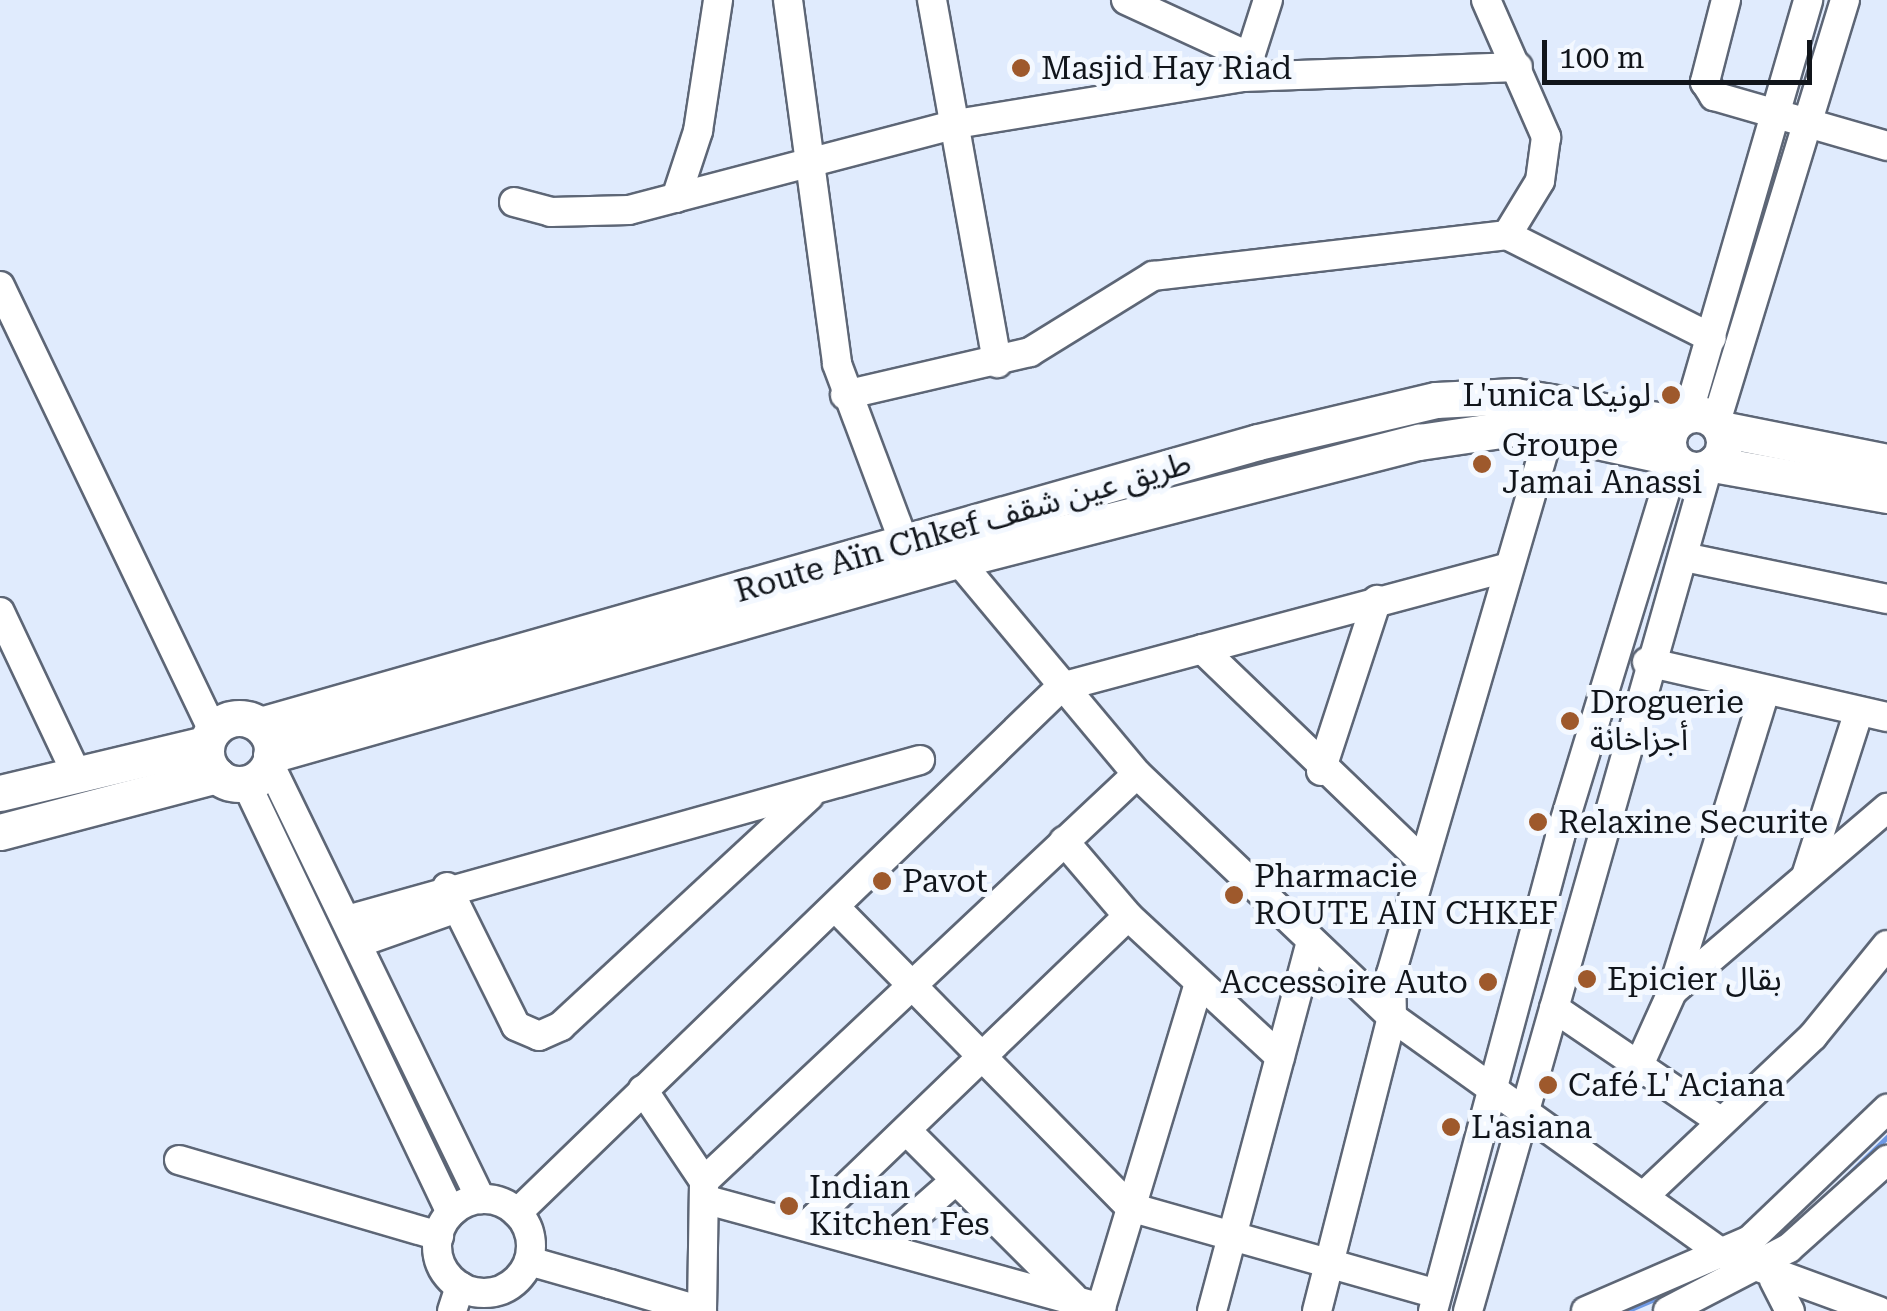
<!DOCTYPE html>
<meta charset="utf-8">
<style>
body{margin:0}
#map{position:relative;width:1887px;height:1311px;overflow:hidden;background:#e0ebfd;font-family:"Roboto Serif","Noto Sans Arabic",serif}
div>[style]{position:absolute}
.stream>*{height:5px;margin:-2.5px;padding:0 2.5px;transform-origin:2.5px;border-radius:2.5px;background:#6e99e5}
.roads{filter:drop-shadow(2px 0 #5d6676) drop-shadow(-2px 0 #5d6676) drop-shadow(0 2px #5d6676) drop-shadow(0 -2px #5d6676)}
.minor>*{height:28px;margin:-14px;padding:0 14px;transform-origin:14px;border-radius:14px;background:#fff}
.minor>.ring{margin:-14px;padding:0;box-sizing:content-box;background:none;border:28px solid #fff;border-radius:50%}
.major>*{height:35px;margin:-17.5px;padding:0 17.5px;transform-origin:17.5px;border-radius:17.5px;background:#fff}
.major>.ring{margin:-17.5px;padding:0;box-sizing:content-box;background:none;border:35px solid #fff;border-radius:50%}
.dots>*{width:28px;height:28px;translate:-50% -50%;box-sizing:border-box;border:5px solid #f3f8ff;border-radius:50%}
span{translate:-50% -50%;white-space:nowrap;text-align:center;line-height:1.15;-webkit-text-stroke:10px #f3f8ff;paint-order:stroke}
.poi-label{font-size:32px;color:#11151b}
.left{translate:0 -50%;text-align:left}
.right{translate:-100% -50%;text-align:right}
.street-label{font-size:32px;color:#11151b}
.scale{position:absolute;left:1542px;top:40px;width:270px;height:45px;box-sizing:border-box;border:5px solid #11151b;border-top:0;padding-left:12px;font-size:30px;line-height:35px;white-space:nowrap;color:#11151b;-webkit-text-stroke:8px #f3f8ff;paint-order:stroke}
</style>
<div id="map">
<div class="stream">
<div style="left:1822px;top:1200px;width:91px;rotate:-44.1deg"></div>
<div style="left:1626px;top:1311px;width:77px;rotate:-22.9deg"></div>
</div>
<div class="roads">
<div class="minor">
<div style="left:788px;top:0;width:367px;rotate:82.3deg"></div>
<div style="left:837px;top:364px;width:190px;rotate:69.4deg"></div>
<div style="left:932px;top:0;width:369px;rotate:79.8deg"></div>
<div style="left:1126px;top:0;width:134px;rotate:24.7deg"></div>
<div style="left:1486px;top:0;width:150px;rotate:66.3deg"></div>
<div style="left:1546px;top:137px;width:44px;rotate:97.8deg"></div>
<div style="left:1540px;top:181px;width:63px;rotate:121.4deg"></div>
<div style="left:1726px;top:0;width:85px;rotate:104.4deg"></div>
<div style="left:1705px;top:82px;width:17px;rotate:57deg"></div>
<div style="left:1714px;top:96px;width:180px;rotate:16.1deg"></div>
<div style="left:1244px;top:75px;width:79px;rotate:-72.3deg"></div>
<div style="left:676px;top:198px;width:71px;rotate:-71.8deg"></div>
<div style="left:698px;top:131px;width:133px;rotate:-81.3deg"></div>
<div style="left:514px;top:202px;width:38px;rotate:15deg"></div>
<div style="left:551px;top:212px;width:78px;rotate:-1.5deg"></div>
<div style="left:629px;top:210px;width:338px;rotate:-14.7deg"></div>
<div style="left:956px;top:124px;width:291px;rotate:-9.3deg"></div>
<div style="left:1243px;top:77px;width:275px;rotate:-2.1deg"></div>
<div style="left:0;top:286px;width:492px;rotate:64.4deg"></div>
<div style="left:845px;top:395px;width:190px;rotate:-13.1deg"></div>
<div style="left:1030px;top:352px;width:145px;rotate:-31.7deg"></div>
<div style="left:1153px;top:276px;width:356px;rotate:-6.6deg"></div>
<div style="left:1507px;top:235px;width:229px;rotate:26.7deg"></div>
<div style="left:1688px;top:414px;width:431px;rotate:-73.8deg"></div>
<div style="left:1716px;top:422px;width:441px;rotate:-73deg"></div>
<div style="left:1684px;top:557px;width:207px;rotate:11.7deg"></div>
<div style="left:958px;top:560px;width:279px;rotate:50.1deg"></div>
<div style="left:1137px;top:774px;width:352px;rotate:43.6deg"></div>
<div style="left:1392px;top:1017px;width:407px;rotate:35.6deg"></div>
<div style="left:1723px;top:1254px;width:166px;rotate:20.1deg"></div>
<div style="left:0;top:612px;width:178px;rotate:64.7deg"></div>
<div style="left:1202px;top:649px;width:304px;rotate:43.9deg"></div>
<div style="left:1647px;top:662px;width:246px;rotate:12.9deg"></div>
<div style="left:269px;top:763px;width:485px;rotate:64.1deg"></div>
<div style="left:1321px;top:771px;width:180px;rotate:-71.9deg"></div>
<div style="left:246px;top:783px;width:476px;rotate:64.5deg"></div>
<div style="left:1064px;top:841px;width:99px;rotate:49.5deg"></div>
<div style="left:1128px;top:916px;width:207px;rotate:42.8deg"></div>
<div style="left:1806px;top:876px;width:173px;rotate:-72.2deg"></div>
<div style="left:447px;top:887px;width:155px;rotate:63.6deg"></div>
<div style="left:516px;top:1026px;width:25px;rotate:23deg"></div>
<div style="left:539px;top:1036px;width:24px;rotate:-24deg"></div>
<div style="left:561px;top:1026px;width:338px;rotate:-42.8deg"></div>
<div style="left:835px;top:907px;width:421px;rotate:45.5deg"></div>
<div style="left:1130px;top:1207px;width:319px;rotate:15.8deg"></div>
<div style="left:347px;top:920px;width:595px;rotate:-15.6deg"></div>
<div style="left:358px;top:943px;width:105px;rotate:-19.5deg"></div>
<div style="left:1675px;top:989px;width:279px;rotate:-40.5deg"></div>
<div style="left:1554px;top:1008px;width:201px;rotate:34.2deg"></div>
<div style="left:1640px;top:1063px;width:78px;rotate:-65.7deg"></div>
<div style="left:1672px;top:992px;width:312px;rotate:-72.8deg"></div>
<div style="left:908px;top:1132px;width:233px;rotate:45deg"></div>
<div style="left:179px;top:1160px;width:271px;rotate:16.3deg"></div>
<div style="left:704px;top:1181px;width:594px;rotate:-43.23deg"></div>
<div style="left:1646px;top:1194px;width:230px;rotate:-43.4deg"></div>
<div style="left:1813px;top:1036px;width:117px;rotate:-50.9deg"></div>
<div class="ring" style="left:437px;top:1199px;width:66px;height:66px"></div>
<div style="left:707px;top:1200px;width:409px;rotate:15.3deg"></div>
<div style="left:517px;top:1213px;width:757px;rotate:-44.04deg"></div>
<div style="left:1061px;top:687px;width:463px;rotate:-15deg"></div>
<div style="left:808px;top:1224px;width:444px;rotate:-43.9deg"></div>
<div style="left:882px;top:1245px;width:98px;rotate:-41.3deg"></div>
<div style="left:529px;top:1261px;width:84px;rotate:15.9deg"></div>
<div style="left:610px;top:1284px;width:96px;rotate:16.4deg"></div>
<div style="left:702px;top:1311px;width:130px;rotate:-89.1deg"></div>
<div style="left:704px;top:1181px;width:110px;rotate:-123.8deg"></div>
<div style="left:1774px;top:1280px;width:35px;rotate:63deg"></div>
<div style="left:452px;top:1311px;width:26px;rotate:-72deg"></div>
<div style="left:1100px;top:1311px;width:339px;rotate:-73.2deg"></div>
<div style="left:1212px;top:1311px;width:379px;rotate:-75deg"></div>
<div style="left:1317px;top:1311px;width:303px;rotate:-75.7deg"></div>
<div style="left:1392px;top:1017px;width:43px;rotate:-91.3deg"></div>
<div style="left:1391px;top:974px;width:567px;rotate:-73.71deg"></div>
<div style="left:1433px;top:1311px;width:492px;rotate:-75deg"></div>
<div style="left:1560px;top:836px;width:392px;rotate:-73deg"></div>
<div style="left:1468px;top:1311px;width:877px;rotate:-74.13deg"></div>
<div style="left:1586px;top:1311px;width:179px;rotate:-23.4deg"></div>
<div style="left:1750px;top:1240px;width:190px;rotate:-43.7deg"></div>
<div style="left:1668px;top:1311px;width:136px;rotate:-27.5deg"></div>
<div style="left:1789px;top:1248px;width:132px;rotate:-41.9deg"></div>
</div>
<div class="major">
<div class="ring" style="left:1668px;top:414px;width:21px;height:21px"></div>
<div style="left:1721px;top:429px;width:169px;rotate:11.2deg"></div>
<div style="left:1713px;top:464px;width:177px;rotate:10.1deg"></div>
<div class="ring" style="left:206px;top:718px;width:31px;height:31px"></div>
<div style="left:260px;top:725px;width:1037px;rotate:-15.83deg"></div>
<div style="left:1258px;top:442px;width:183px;rotate:-13.3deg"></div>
<div style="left:1436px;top:400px;width:79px;rotate:-2.9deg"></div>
<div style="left:1515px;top:396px;width:162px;rotate:9.6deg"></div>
<div style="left:271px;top:755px;width:714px;rotate:-15.85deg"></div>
<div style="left:958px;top:560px;width:476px;rotate:-14.4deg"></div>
<div style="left:1419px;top:442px;width:109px;rotate:-8.4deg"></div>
<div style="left:1527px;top:426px;width:148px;rotate:12.1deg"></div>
<div style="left:0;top:793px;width:212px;rotate:-13.4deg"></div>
<div style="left:0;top:832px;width:224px;rotate:-14.7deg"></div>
</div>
</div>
<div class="dots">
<div style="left:1021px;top:68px;background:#9e592c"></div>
<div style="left:1671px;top:395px;background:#9e592c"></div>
<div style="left:1482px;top:464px;background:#9e592c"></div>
<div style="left:1570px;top:721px;background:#9e592c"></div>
<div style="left:1538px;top:822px;background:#9e592c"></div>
<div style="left:882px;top:881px;background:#9e592c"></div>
<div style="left:1234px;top:895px;background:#9e592c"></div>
<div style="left:1587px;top:979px;background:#9e592c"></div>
<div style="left:1488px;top:982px;background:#9e592c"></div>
<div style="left:1548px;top:1085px;background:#9e592c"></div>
<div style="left:1451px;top:1127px;background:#9e592c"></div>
<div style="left:789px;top:1206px;background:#9e592c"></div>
</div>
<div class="poi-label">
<span class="left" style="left:1041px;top:68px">Masjid Hay Riad</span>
<span class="right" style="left:1651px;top:395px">L'unica لونيكا</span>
<span class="left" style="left:1502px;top:464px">Groupe<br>Jamai Anassi</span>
<span class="left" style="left:1590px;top:721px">Droguerie<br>أجزاخانة</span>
<span class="left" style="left:1558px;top:822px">Relaxine Securite</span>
<span class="left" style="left:1254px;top:895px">Pharmacie<br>ROUTE AIN CHKEF</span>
<span class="left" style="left:902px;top:881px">Pavot</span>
<span class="left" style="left:1607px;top:979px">Epicier بقال</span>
<span class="right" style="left:1468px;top:982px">Accessoire Auto</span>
<span class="left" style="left:1568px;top:1085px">Café L' Aciana</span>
<span class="left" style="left:1471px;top:1127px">L'asiana</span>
<span class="left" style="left:809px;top:1206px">Indian<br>Kitchen Fes</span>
</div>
<div class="street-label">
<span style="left:963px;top:527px;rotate:-16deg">Route Aïn Chkef طريق عين شقف</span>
</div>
<div class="scale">100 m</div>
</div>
